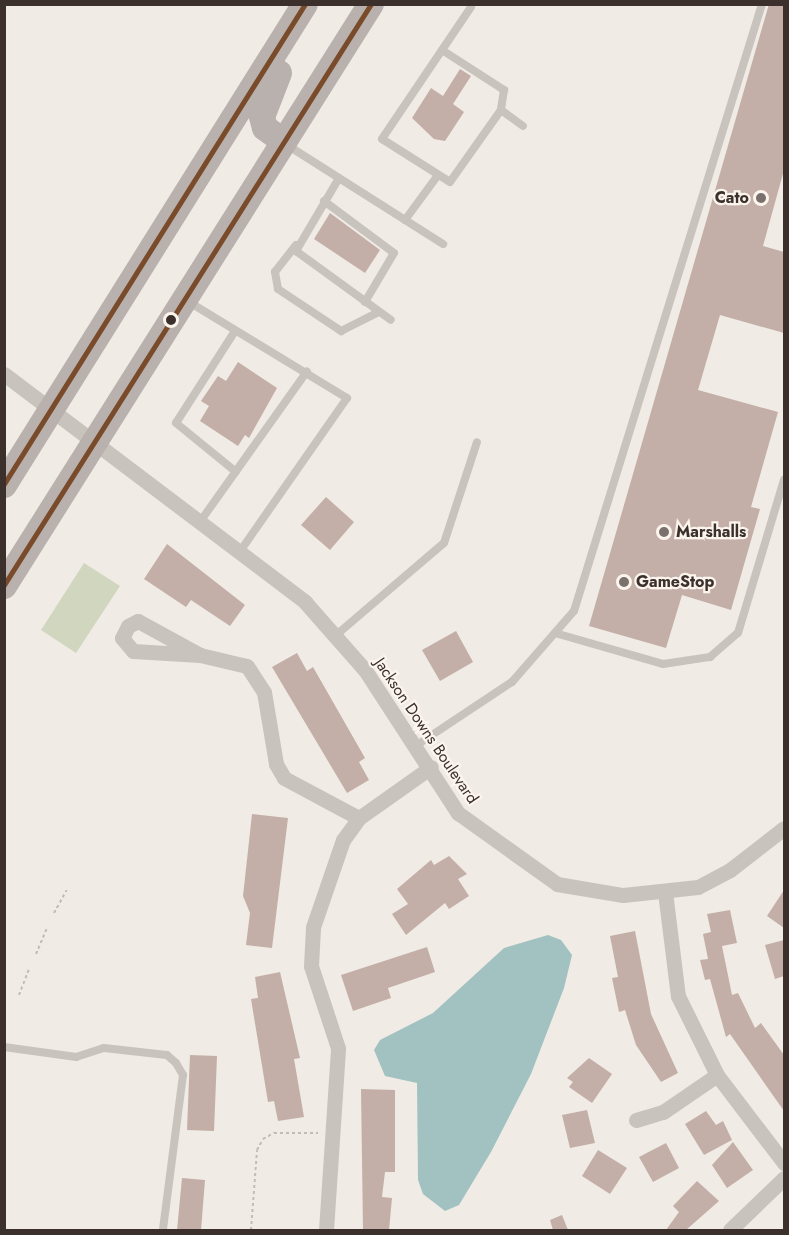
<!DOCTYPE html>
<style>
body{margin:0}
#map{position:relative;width:789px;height:1235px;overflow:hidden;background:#f0ebe5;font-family:Jost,sans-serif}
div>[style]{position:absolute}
.green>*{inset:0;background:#d1d6bf}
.water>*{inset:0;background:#a1c2c1}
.building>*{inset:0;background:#c3afa7}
.path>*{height:2px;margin-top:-1px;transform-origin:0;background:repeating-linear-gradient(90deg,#c2bbb6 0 3px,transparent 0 6px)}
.service>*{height:8px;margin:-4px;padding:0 4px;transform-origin:4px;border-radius:4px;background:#c9c3be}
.minor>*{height:15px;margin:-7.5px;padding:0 7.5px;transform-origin:7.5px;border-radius:7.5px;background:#c9c3be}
.primary>*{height:26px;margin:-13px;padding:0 13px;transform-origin:13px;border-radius:13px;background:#b8b1ad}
.bus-1>*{height:4.5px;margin:-2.25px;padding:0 2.25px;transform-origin:2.25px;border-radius:2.25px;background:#7a4b2a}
.dots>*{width:16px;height:16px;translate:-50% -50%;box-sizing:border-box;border:3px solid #fbf5ee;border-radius:50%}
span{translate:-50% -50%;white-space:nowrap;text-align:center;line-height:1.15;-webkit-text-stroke:4.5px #fbf5ee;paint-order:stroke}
.poi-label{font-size:16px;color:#3b302b;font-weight:700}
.right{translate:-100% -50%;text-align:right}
.left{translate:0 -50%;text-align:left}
.street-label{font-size:16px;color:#3b302b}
.frame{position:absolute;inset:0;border:6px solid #3b302b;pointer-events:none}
</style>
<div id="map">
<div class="green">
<div style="clip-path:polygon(84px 563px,120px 586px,76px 653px,41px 630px)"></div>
</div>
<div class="water">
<div style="clip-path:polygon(548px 935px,561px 940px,572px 955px,564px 988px,531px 1074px,491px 1152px,459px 1205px,445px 1211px,423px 1194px,418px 1180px,417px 1083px,385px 1076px,374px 1050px,380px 1040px,433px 1013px,504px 948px)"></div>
</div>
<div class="building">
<div style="clip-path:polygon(769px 4px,784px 4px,784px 170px,763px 246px,784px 252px,784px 333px,720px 315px,698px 390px,778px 412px,751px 507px,760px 509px,731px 610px,682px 595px,666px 648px,589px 626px)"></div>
<div style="clip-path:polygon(460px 69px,471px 76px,453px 104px,464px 112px,445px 141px,434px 139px,412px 118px,431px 88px,443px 96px)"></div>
<div style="clip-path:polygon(330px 213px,380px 250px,365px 273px,314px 239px)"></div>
<div style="clip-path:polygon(238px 362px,277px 388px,249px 438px,245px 435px,238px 446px,200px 421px,209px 406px,201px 401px,218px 376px,226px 381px)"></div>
<div style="clip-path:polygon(326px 497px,354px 522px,330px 550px,301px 525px)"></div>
<div style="clip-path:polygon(167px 544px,245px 605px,230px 626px,191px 600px,186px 607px,144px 579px)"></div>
<div style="clip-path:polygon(456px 631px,473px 662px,440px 681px,422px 650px)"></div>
<div style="clip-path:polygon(297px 653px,307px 671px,313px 667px,365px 758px,359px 762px,369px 780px,347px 793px,272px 667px)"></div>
<div style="clip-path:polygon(252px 814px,288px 818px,272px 948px,246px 945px,250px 913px,243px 896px)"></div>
<div style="clip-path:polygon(449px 856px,467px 874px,458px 879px,469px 896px,449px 909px,445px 903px,406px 935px,392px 914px,408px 904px,397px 889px,431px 860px,434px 865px)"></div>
<div style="clip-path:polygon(784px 890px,784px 928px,767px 916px)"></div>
<div style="clip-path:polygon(730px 910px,737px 943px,722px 946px,732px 995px,738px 993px,755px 1028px,761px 1023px,784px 1055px,784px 1111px,730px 1034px,726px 1037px,710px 979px,705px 980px,700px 960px,708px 959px,703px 934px,711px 932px,707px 914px)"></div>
<div style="clip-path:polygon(635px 931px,651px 1014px,678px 1073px,661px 1082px,636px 1045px,625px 1010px,619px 1012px,612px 978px,618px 977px,610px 936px)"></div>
<div style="clip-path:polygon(784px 940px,784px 976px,775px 979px,765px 945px)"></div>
<div style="clip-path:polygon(427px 947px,435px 972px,388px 988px,391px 998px,353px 1011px,341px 975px)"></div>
<div style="clip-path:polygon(280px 972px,300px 1058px,294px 1059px,304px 1117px,278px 1121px,274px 1101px,268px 1102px,251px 999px,258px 998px,255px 977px)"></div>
<div style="clip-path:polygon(190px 1055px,217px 1056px,214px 1131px,187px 1130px)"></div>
<div style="clip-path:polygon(589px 1058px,612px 1074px,592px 1103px,569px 1087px,573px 1082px,567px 1078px)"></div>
<div style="clip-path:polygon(361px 1089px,395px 1090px,395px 1172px,385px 1172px,382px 1197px,392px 1198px,389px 1230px,363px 1230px)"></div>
<div style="clip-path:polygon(587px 1110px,595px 1143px,570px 1148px,562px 1115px)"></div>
<div style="clip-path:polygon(706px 1111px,716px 1125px,723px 1121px,732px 1140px,704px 1155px,685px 1124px)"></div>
<div style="clip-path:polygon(733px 1142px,753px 1170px,727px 1188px,712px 1165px)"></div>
<div style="clip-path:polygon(666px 1143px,679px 1168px,653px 1182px,639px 1157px)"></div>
<div style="clip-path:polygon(598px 1150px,627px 1168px,610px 1194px,582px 1176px)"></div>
<div style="clip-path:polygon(182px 1178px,205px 1180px,201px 1230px,177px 1230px)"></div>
<div style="clip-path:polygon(697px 1181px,719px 1201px,686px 1230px,666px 1230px,679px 1212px,673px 1206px)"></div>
<div style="clip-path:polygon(562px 1215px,568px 1230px,553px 1230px,550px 1220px)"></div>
</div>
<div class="path">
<div style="left:54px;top:913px;width:26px;rotate:-61deg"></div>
<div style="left:36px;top:954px;width:28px;rotate:-67deg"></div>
<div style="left:19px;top:995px;width:28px;rotate:-69deg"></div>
<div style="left:251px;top:1230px;width:80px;rotate:-85.7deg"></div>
<div style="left:257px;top:1150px;width:13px;rotate:-61deg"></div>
<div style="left:263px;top:1139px;width:13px;rotate:-29deg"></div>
<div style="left:274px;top:1133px;width:44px"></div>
</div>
<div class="service">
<div style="left:471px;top:7px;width:159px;rotate:124deg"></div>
<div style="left:382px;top:139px;width:80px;rotate:32.3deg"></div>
<div style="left:450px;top:182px;width:88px;rotate:-54.7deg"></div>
<div style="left:501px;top:110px;width:27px;rotate:36deg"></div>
<div style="left:442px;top:50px;width:74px;rotate:32.8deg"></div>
<div style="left:504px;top:90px;width:20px;rotate:99deg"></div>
<div style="left:287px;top:145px;width:185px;rotate:32.4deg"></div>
<div style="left:339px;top:178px;width:85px;rotate:120.5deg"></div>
<div style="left:296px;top:251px;width:117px;rotate:36deg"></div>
<div style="left:324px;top:201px;width:87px;rotate:36.6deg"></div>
<div style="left:394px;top:253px;width:57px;rotate:120.6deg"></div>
<div style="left:405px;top:220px;width:56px;rotate:-53.7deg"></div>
<div style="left:296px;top:245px;width:34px;rotate:128deg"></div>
<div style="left:275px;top:272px;width:17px;rotate:80deg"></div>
<div style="left:278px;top:289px;width:76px;rotate:33.7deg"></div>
<div style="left:341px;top:331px;width:42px;rotate:-26.6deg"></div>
<div style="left:189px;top:302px;width:185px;rotate:31.3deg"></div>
<div style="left:347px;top:398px;width:185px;rotate:124.9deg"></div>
<div style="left:235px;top:331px;width:109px;rotate:122.7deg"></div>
<div style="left:176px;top:423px;width:77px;rotate:39.2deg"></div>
<div style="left:202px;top:519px;width:181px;rotate:-54.6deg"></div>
<div style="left:555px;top:633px;width:112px;rotate:16deg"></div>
<div style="left:663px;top:664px;width:48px;rotate:-8.5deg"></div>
<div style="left:710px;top:657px;width:37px;rotate:-41deg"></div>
<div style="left:738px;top:633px;width:160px;rotate:-73.3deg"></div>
<div style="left:335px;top:636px;width:143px;rotate:-40.5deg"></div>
<div style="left:444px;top:543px;width:106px;rotate:-71.9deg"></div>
<div style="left:417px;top:745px;width:114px;rotate:-33.6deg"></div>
<div style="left:512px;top:682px;width:94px;rotate:-48.9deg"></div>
<div style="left:574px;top:611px;width:635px;rotate:-72.79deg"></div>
<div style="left:4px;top:1047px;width:73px;rotate:7.9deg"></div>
<div style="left:76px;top:1057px;width:29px;rotate:-18deg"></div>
<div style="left:104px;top:1048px;width:63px;rotate:6.3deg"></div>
<div style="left:167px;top:1055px;width:12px;rotate:42deg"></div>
<div style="left:176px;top:1063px;width:14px;rotate:60deg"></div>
<div style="left:183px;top:1075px;width:156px;rotate:97.4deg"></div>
</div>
<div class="minor">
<div style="left:4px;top:374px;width:378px;rotate:37.1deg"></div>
<div style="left:305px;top:602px;width:91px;rotate:48.6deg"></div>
<div style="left:365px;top:670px;width:171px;rotate:57deg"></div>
<div style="left:458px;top:813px;width:122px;rotate:35.6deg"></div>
<div style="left:557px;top:884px;width:67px;rotate:9.5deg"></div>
<div style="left:623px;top:895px;width:75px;rotate:-6.1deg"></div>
<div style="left:698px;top:887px;width:36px;rotate:-28deg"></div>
<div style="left:730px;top:870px;width:68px;rotate:-37.9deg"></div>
<div style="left:200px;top:655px;width:67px;rotate:-176.6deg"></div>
<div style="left:133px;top:651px;width:17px;rotate:-130deg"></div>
<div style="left:122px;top:638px;width:13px;rotate:-63deg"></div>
<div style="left:128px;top:626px;width:11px;rotate:-27deg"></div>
<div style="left:138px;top:621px;width:71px;rotate:28.7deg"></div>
<div style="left:200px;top:655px;width:48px;rotate:13.2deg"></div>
<div style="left:247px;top:666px;width:31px;rotate:57deg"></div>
<div style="left:264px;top:692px;width:73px;rotate:80.5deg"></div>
<div style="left:276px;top:764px;width:16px;rotate:60deg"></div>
<div style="left:284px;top:778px;width:85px;rotate:28.1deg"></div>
<div style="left:665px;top:892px;width:105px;rotate:82.9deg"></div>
<div style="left:678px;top:996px;width:88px;rotate:63.7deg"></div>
<div style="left:717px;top:1075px;width:111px;rotate:52.7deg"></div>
<div style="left:636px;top:1120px;width:28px;rotate:-17deg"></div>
<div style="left:663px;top:1112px;width:65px;rotate:-34.4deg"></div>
<div style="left:326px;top:1230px;width:182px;rotate:-86.2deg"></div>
<div style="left:338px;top:1048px;width:86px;rotate:-108.2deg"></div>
<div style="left:311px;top:966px;width:39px;rotate:-87deg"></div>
<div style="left:313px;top:927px;width:92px;rotate:-71deg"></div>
<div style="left:343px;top:840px;width:27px;rotate:-54deg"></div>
<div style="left:359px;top:818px;width:88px;rotate:-35.3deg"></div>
<div style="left:730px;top:1230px;width:75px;rotate:-43.9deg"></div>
</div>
<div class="primary">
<div style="left:279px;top:73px;width:47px;rotate:111.1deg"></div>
<div style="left:262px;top:117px;width:11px;rotate:75deg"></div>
<div style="left:265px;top:128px;width:24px;rotate:36deg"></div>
<div style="left:4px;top:485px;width:567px;rotate:-57.96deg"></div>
<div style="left:4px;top:586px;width:688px;rotate:-57.77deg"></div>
</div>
<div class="bus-1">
<div style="left:4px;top:484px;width:567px;rotate:-57.91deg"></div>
<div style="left:4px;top:585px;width:687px;rotate:-57.72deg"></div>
</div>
<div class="dots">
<div style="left:761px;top:198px;background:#7a716c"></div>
<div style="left:171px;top:320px;background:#3b302b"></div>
<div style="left:664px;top:532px;background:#7a716c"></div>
<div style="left:624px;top:582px;background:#7a716c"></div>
</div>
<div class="poi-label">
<span class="right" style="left:749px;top:198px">Cato</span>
<span class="left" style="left:676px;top:532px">Marshalls</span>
<span class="left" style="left:636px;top:582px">GameStop</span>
</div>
<div class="street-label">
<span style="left:426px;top:731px;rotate:56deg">Jackson Downs Boulevard</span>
</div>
<div class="frame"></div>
</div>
